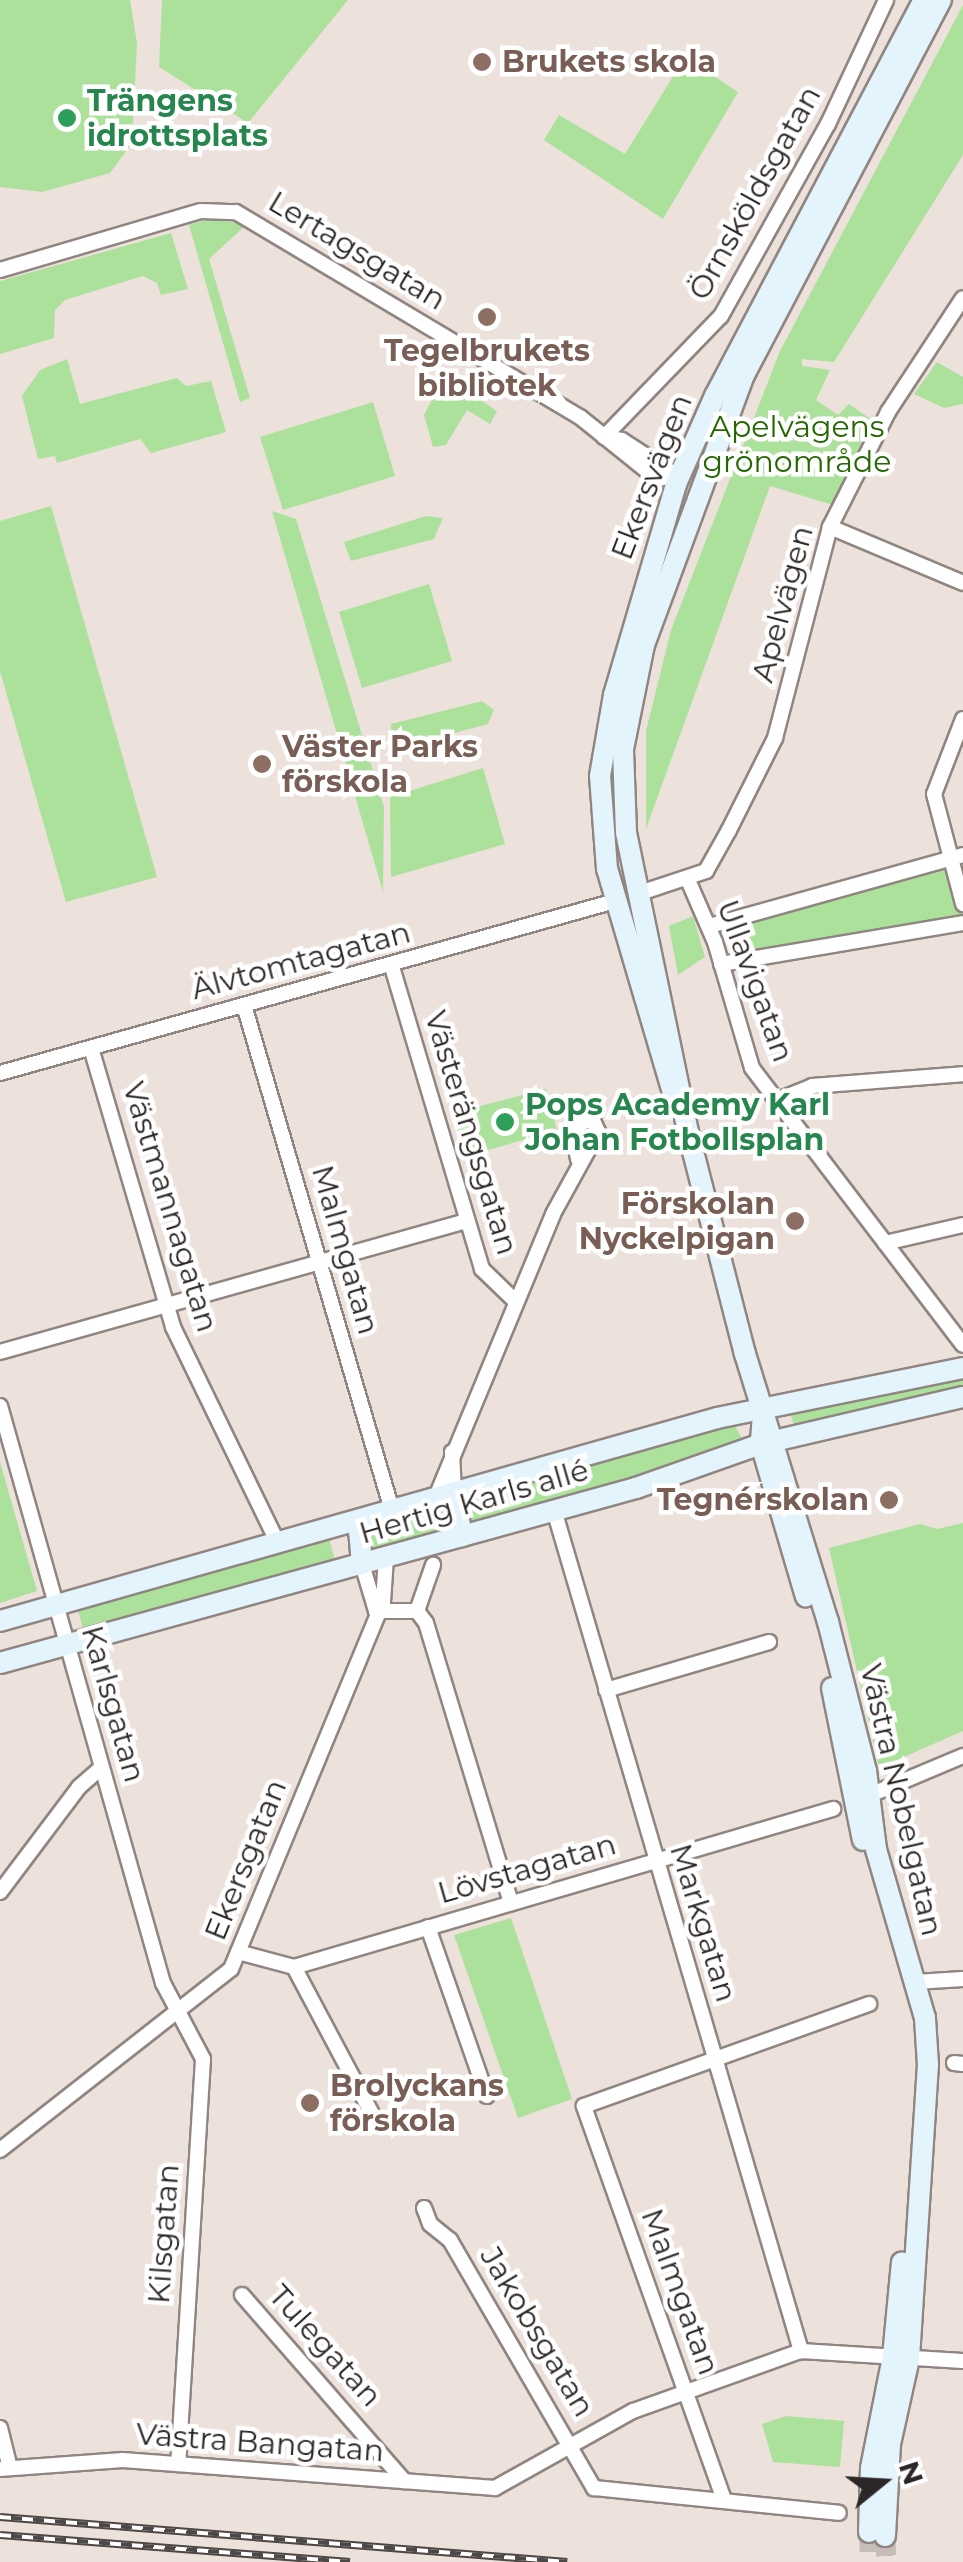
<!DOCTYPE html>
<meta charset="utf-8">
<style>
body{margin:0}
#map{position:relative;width:963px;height:2562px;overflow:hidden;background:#ede1dc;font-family:Montserrat,sans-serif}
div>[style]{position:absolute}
.green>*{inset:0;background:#abe19b}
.secondary-tunnel>*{height:20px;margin-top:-10px;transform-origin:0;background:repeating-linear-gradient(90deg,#c6bcb8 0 20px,transparent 0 30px)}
.roads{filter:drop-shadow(2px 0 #908580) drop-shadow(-2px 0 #908580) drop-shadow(0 2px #908580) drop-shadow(0 -2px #908580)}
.street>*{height:14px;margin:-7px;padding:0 7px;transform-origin:7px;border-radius:7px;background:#fff}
.secondary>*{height:20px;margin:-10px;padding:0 10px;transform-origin:10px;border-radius:10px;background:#e3f4fc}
.rail>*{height:8px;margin-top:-4px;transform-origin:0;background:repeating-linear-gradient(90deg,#fff 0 11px,#4d4745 0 22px);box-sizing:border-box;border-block:2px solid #4d4745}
.dots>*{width:28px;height:28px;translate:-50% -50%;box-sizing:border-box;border:5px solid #fff;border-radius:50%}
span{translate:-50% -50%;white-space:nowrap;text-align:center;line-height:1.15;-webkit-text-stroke:9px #fff;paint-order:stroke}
.education-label{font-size:30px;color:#785e54;font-weight:700}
.left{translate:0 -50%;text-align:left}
.right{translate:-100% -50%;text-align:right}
.leisure-label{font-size:30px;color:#27864d;font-weight:700}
.street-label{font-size:30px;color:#2c2726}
.park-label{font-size:30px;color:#256801}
.north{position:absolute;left:833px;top:2432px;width:100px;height:100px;-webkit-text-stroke:8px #fff;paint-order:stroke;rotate:72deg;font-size:28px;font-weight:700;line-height:40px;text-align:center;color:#2c2726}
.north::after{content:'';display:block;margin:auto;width:35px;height:45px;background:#2c2726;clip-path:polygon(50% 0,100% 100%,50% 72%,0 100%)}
</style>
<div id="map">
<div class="green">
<div style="clip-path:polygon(0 0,130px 0,137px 43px,132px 143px,110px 173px,42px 192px,0 187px)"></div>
<div style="clip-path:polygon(162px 0,348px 0,248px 123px,159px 67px)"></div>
<div style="clip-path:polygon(963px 5px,963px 155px,834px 362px,802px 359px,802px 366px,830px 370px,816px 400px,838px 415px,849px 404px,872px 420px,833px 505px,770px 486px,646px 829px,646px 731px,671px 630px,780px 351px)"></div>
<div style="clip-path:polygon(685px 57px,738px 92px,663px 219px,544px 140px,559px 115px,625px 154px)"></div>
<div style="clip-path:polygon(216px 217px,245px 226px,209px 259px,250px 398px,240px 402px,189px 225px)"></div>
<div style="clip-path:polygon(171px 233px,188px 289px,161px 295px,157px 283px,143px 276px,65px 300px,55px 310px,54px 338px,0 354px,0 281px)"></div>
<div style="clip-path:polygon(67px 359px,80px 404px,177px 378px,186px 386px,211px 381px,226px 432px,151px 453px,140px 439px,57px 463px,55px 456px,38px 459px,22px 396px,40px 370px)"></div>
<div style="clip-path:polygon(937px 362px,963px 377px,963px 404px,944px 408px,914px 394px)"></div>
<div style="clip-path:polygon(461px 387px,497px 411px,490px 424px,467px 410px,446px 445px,433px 447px,424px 415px,435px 394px)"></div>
<div style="clip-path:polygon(373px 402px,395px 476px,283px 510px,260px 437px)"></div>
<div style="clip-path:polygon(51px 506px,157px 877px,66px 902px,0 671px,0 521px)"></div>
<div style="clip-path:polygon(272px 511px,296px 519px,384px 807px,383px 892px)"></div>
<div style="clip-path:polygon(426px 516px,443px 518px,434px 539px,351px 561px,344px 542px)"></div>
<div style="clip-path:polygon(429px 584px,452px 661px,362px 688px,339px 612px)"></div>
<div style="clip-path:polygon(482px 701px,494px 710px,488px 724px,410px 745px,392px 740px,391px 724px)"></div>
<div style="clip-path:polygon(483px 768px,505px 844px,391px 877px,390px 797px)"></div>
<div style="clip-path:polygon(963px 865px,963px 918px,738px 952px,730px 927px)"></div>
<div style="clip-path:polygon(693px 916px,705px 957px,678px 975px,669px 926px)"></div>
<div style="clip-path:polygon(546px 1089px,557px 1130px,464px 1157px,453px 1113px)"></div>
<div style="clip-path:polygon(963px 1376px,963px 1390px,795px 1428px,791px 1415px)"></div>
<div style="clip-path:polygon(732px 1421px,743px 1440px,661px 1472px,468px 1528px,463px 1499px)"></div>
<div style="clip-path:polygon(0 1462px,37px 1591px,0 1603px)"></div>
<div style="clip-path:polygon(449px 1508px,450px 1525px,371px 1554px,366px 1538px,372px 1530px)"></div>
<div style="clip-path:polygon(963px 1523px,963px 1731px,879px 1768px,829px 1548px,920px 1524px,937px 1529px)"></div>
<div style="clip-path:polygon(329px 1538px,336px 1565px,84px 1633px,77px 1606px)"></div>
<div style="clip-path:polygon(511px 1918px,572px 2099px,518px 2118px,454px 1935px)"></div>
<div style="clip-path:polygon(786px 2416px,844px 2421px,840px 2467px,773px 2462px,762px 2424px)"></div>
</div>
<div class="secondary-tunnel">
<div style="left:869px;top:2532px;width:30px;rotate:88deg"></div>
<div style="left:885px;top:2536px;width:26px;rotate:86deg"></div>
</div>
<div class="roads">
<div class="street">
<div style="left:0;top:270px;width:209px;rotate:-16.4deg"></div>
<div style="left:201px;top:211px;width:35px;rotate:2deg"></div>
<div style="left:236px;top:212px;width:400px;rotate:30.8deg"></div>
<div style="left:580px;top:417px;width:97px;rotate:38.8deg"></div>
<div style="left:656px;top:478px;width:23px;rotate:-2deg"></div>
<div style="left:604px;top:437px;width:168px;rotate:-46deg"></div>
<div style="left:721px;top:316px;width:220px;rotate:-60.9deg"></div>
<div style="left:828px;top:124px;width:137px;rotate:-64.9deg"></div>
<div style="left:604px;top:437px;width:18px;rotate:9deg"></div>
<div style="left:622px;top:440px;width:68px;rotate:33deg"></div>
<div style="left:830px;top:527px;width:144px;rotate:22.8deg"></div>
<div style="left:963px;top:719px;width:80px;rotate:111.1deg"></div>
<div style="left:934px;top:794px;width:114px;rotate:75.2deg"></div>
<div style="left:688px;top:880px;width:68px;rotate:66.5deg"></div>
<div style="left:715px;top:942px;width:131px;rotate:73.6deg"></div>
<div style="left:752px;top:1068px;width:348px;rotate:52.7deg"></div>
<div style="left:640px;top:893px;width:70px;rotate:-18.4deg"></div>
<div style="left:706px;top:871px;width:47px;rotate:-60.7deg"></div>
<div style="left:729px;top:830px;width:103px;rotate:-63.4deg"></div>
<div style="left:775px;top:738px;width:218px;rotate:-75.4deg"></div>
<div style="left:830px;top:527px;width:129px;rotate:-63.2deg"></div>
<div style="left:888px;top:412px;width:136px;rotate:-56.7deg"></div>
<div style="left:709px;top:926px;width:264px;rotate:-15.6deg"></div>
<div style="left:721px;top:964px;width:245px;rotate:-9.6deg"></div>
<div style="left:392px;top:967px;width:315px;rotate:73.4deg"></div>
<div style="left:482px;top:1269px;width:47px;rotate:44.1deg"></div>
<div style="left:244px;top:1005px;width:526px;rotate:73.67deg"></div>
<div style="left:91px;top:1048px;width:291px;rotate:73.6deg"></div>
<div style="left:173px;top:1327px;width:240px;rotate:64.1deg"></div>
<div style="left:0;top:1073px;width:639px;rotate:-15.62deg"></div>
<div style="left:778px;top:1100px;width:37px;rotate:-22deg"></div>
<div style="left:812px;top:1086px;width:151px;rotate:-4.5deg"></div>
<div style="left:885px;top:1243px;width:80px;rotate:-13deg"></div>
<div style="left:0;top:1352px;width:483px;rotate:-15.7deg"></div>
<div style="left:0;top:1406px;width:600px;rotate:74.23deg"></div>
<div style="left:163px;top:1983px;width:86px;rotate:62.2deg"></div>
<div style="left:203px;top:2059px;width:406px;rotate:93.5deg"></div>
<div style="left:452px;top:1452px;width:40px;rotate:87.1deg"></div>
<div style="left:436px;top:1497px;width:306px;rotate:-67.5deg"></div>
<div style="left:553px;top:1214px;width:94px;rotate:-61.2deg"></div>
<div style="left:598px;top:1132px;width:15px;rotate:-113deg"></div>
<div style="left:592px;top:1118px;width:22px;rotate:153deg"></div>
<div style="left:572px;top:1128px;width:32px;rotate:79deg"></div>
<div style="left:554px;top:1510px;width:877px;rotate:73.63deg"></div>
<div style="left:362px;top:1564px;width:49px;rotate:73.4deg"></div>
<div style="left:376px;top:1611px;width:41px"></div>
<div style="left:417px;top:1611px;width:15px;rotate:53deg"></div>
<div style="left:426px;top:1623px;width:293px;rotate:73.1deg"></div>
<div style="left:417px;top:1611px;width:49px;rotate:-70.8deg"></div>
<div style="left:606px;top:1690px;width:170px;rotate:-16.4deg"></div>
<div style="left:870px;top:1795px;width:101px;rotate:-22.8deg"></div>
<div style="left:0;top:1892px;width:131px;rotate:-53deg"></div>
<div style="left:79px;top:1787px;width:30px;rotate:-41deg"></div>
<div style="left:428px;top:1927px;width:179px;rotate:70.8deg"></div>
<div style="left:238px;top:1952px;width:58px;rotate:15deg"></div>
<div style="left:294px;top:1967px;width:562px;rotate:-16.34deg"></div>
<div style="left:294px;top:1967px;width:177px;rotate:62deg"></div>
<div style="left:915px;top:1982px;width:48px;rotate:-3.6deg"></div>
<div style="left:954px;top:2063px;width:9px;rotate:6deg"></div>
<div style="left:0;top:2150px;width:293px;rotate:-38.1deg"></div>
<div style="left:231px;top:1969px;width:397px;rotate:-67.5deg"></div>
<div style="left:383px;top:1602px;width:44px;rotate:-86.1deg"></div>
<div style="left:424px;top:2208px;width:17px;rotate:69deg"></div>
<div style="left:430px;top:2224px;width:26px;rotate:39deg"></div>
<div style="left:450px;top:2240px;width:287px;rotate:59.9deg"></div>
<div style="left:594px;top:2488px;width:246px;rotate:5.8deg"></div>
<div style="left:242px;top:2295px;width:247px;rotate:48.9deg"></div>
<div style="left:0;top:2428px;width:41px;rotate:76deg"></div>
<div style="left:0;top:2469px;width:123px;rotate:-4.2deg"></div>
<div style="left:123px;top:2460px;width:373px;rotate:4.3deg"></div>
<div style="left:495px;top:2488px;width:158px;rotate:-29.2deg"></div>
<div style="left:633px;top:2411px;width:178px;rotate:-19.7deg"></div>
<div style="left:801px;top:2351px;width:162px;rotate:3.5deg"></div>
<div style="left:723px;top:2497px;width:415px;rotate:-109.6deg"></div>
<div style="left:584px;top:2106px;width:303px;rotate:-19.7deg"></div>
</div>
<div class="secondary">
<div style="left:676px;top:1103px;width:244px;rotate:-106.4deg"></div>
<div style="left:607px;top:869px;width:93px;rotate:-94.3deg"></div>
<div style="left:600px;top:776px;width:82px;rotate:-80.2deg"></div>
<div style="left:614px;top:695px;width:220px;rotate:-73.6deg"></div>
<div style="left:676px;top:484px;width:96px;rotate:-66.1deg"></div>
<div style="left:715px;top:396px;width:448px;rotate:-62.2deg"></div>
<div style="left:763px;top:1413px;width:31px;rotate:94deg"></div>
<div style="left:761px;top:1444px;width:159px;rotate:73.6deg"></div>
<div style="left:454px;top:1492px;width:45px;rotate:79.7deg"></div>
<div style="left:362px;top:1564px;width:32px;rotate:-95deg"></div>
<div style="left:359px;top:1532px;width:21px;rotate:-51deg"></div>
<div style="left:0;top:1621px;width:745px;rotate:-15.81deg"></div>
<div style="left:717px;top:1418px;width:251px;rotate:-11.5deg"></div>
<div style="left:0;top:1663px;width:660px;rotate:-15.38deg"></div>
<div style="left:636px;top:1488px;width:133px;rotate:-19.4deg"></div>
<div style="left:761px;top:1444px;width:207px;rotate:-13.1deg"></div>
<div style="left:832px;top:1688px;width:155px;rotate:78.5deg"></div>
<div style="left:869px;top:2532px;width:64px;rotate:-88.2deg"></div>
<div style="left:871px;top:2468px;width:113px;rotate:-78.8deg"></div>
<div style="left:893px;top:2357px;width:95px;rotate:-84.6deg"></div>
<div style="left:885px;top:2536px;width:92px;rotate:-86.9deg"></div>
<div style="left:890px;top:2444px;width:88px;rotate:-77.5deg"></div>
<div style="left:909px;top:2358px;width:294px;rotate:-86.3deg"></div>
<div style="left:928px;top:2065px;width:47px;rotate:-93.7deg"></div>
<div style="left:925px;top:2018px;width:176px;rotate:-106.2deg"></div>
<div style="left:876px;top:1849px;width:79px;rotate:-97.3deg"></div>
<div style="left:866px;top:1771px;width:154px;rotate:-104.3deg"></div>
<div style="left:828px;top:1622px;width:281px;rotate:-107.2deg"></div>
<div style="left:745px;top:1354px;width:229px;rotate:-104.4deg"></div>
<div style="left:688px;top:1132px;width:306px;rotate:-101.7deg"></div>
<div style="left:626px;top:832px;width:83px;rotate:-92.1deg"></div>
<div style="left:623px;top:749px;width:106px;rotate:-78.6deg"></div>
<div style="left:644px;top:645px;width:288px;rotate:-69.7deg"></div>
<div style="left:744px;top:375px;width:424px;rotate:-62.3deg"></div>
</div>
</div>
<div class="rail">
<div style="left:0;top:2517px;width:569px;rotate:4.54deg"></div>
<div style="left:0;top:2535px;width:351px;rotate:4.4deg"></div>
</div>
<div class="dots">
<div style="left:482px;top:62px;background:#8d6e63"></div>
<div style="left:67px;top:118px;background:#2e9e5b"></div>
<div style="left:487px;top:317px;background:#8d6e63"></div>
<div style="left:262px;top:764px;background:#8d6e63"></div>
<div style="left:505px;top:1122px;background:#2e9e5b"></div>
<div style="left:795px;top:1221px;background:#8d6e63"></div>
<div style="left:889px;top:1500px;background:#8d6e63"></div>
<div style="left:310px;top:2103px;background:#8d6e63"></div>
</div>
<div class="education-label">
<span class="left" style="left:502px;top:62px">Brukets skola</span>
<span style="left:487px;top:368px">Tegelbrukets<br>bibliotek</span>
<span class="left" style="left:282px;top:764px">Väster Parks<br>förskola</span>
<span class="right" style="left:775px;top:1221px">Förskolan<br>Nyckelpigan</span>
<span class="right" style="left:869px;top:1500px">Tegnérskolan</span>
<span class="left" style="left:330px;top:2103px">Brolyckans<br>förskola</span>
</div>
<div class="leisure-label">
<span class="left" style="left:87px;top:118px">Trängens<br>idrottsplats</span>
<span class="left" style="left:525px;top:1122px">Pops Academy Karl<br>Johan Fotbollsplan</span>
</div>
<div class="street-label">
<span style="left:755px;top:193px;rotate:-61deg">Örnsköldsgatan</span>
<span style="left:357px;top:251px;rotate:31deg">Lertagsgatan</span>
<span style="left:652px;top:477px;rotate:-69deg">Ekersvägen</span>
<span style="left:783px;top:604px;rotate:-75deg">Apelvägen</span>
<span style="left:301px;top:961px;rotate:-15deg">Älvtomtagatan</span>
<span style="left:755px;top:981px;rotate:70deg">Ullavigatan</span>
<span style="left:471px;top:1133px;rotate:73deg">Västerängsgatan</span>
<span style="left:170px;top:1207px;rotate:73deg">Västmannagatan</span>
<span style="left:345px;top:1250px;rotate:74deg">Malmgatan</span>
<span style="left:474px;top:1502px;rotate:-16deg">Hertig Karls allé</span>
<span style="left:113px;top:1704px;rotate:74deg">Karlsgatan</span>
<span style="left:901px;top:1800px;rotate:77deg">Västra Nobelgatan</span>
<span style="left:246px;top:1860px;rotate:-68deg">Ekersgatan</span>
<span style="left:527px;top:1869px;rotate:-16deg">Lövstagatan</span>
<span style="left:703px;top:1923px;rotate:73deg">Markgatan</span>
<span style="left:164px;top:2234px;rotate:-86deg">Kilsgatan</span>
<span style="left:680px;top:2292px;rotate:70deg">Malmgatan</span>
<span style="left:537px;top:2332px;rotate:59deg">Jakobsgatan</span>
<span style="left:325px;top:2346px;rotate:48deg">Tulegatan</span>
<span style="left:260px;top:2443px;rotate:4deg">Västra Bangatan</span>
</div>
<div class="park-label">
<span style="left:797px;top:444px">Apelvägens<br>grönområde</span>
</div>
<div class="north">N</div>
</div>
